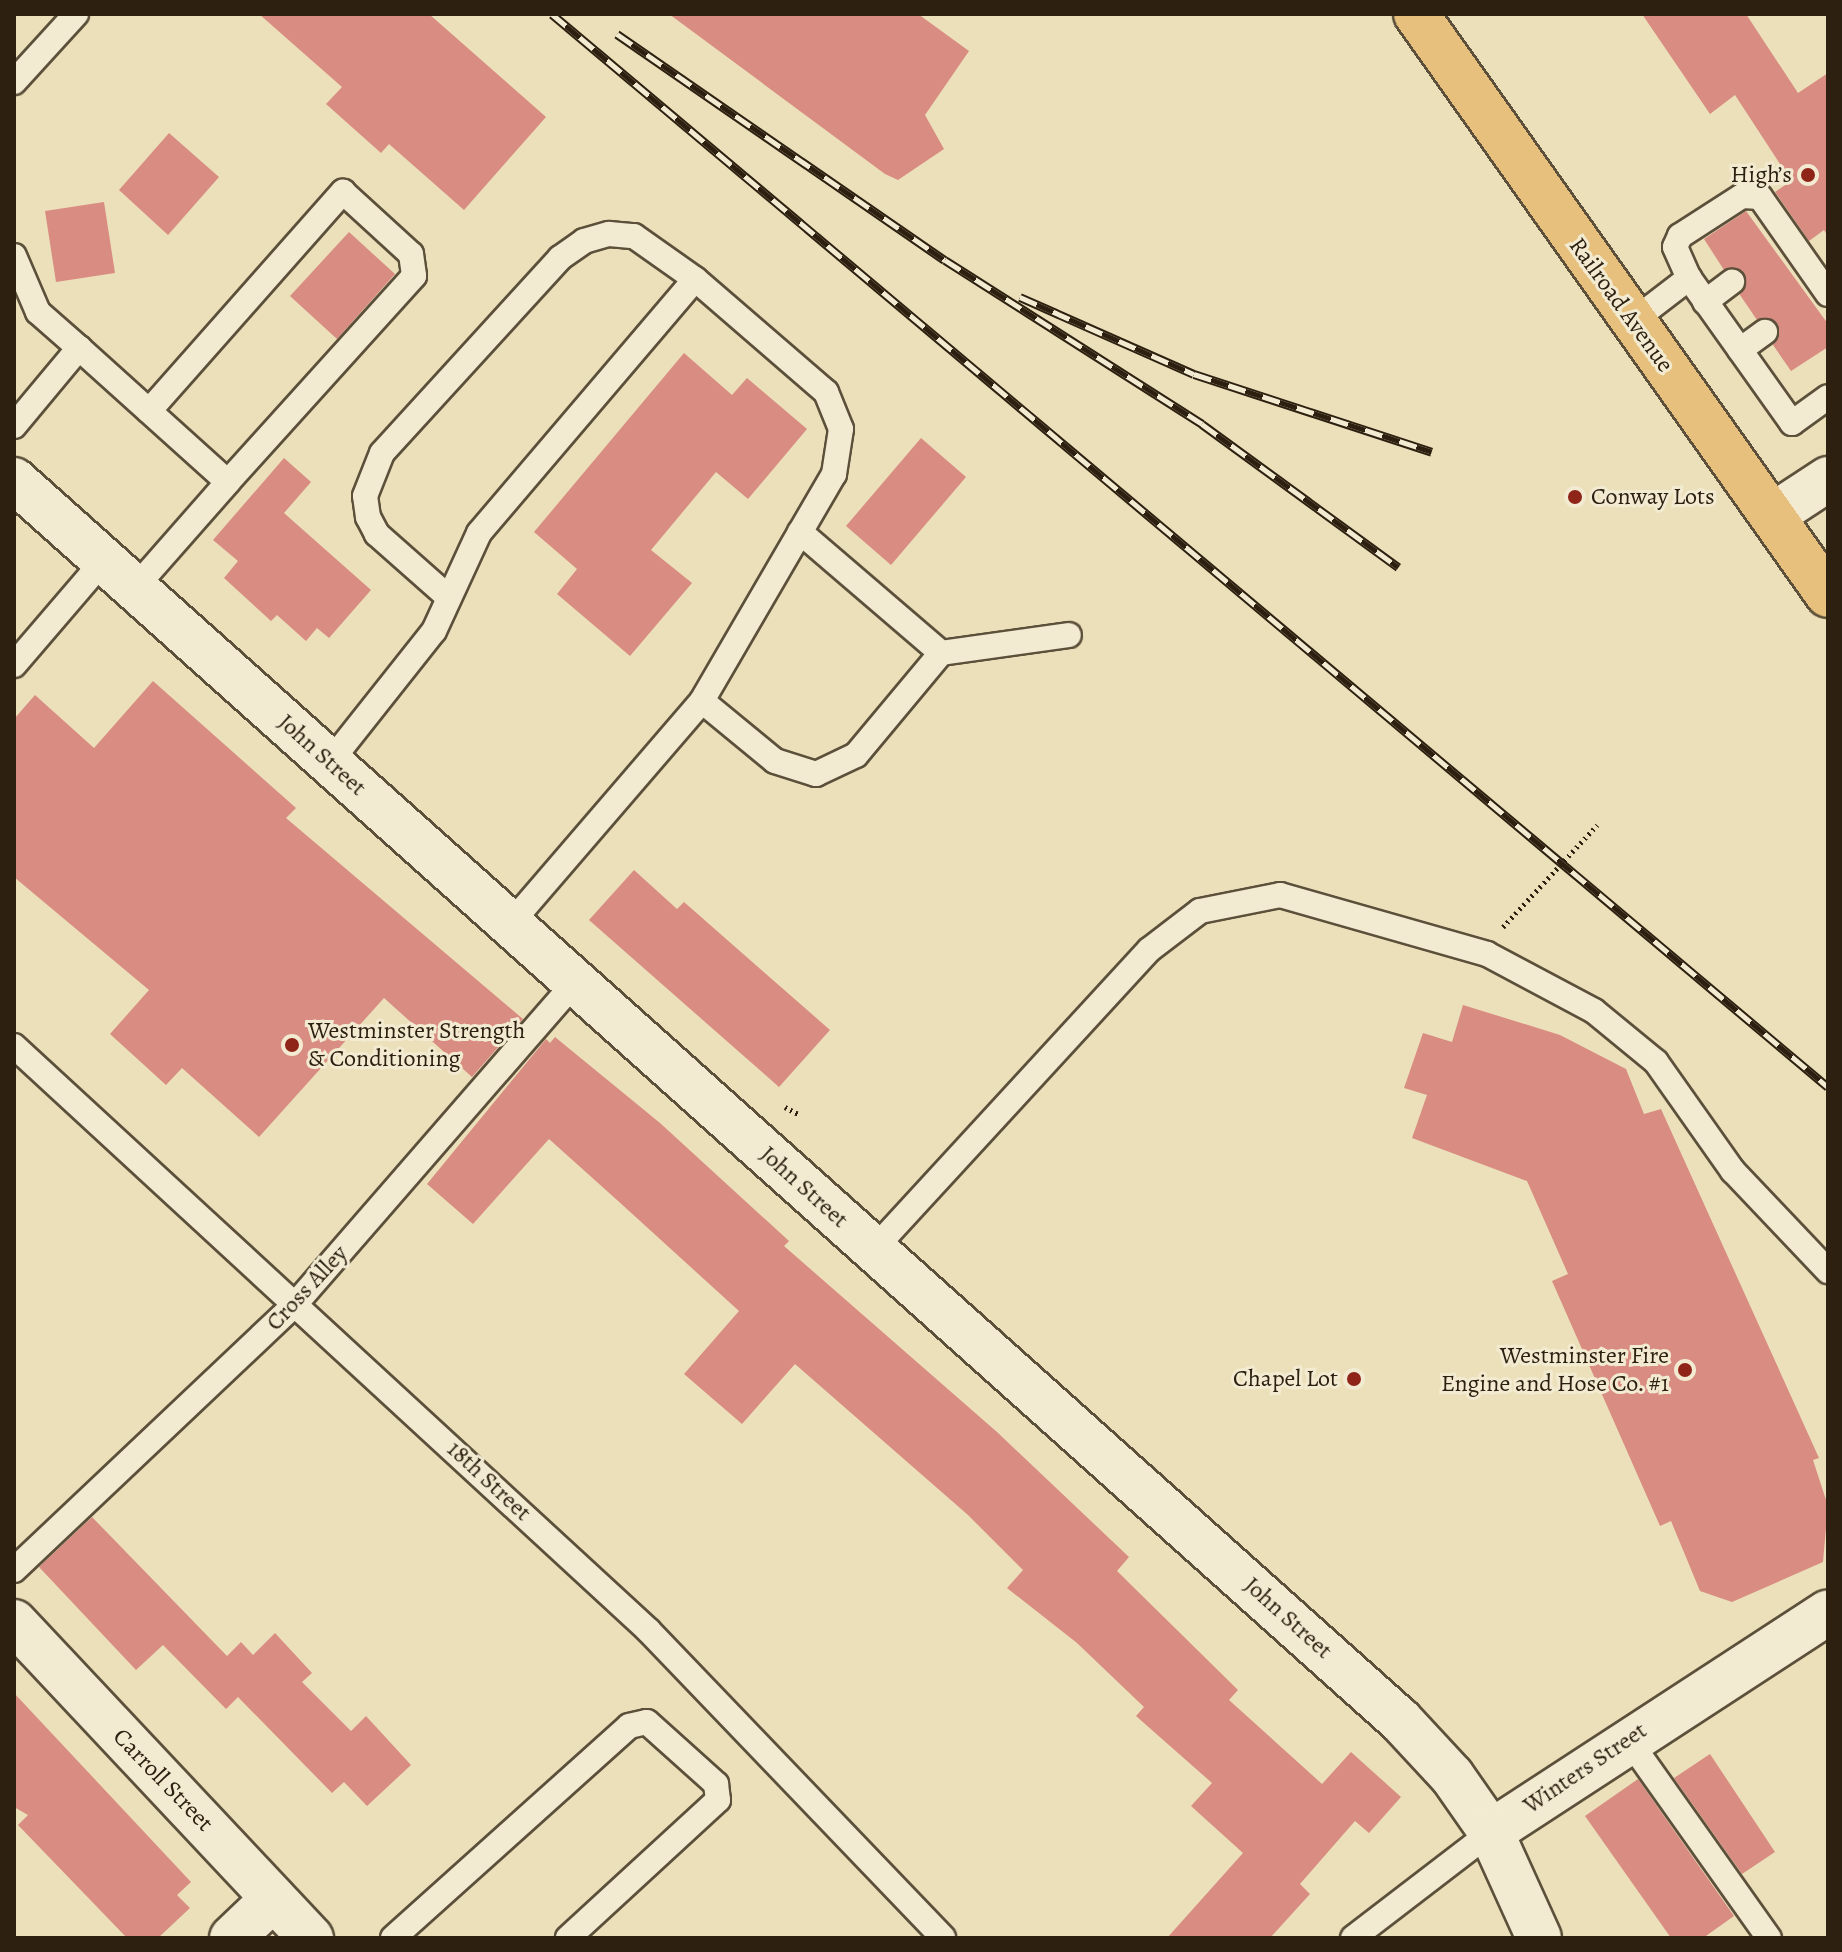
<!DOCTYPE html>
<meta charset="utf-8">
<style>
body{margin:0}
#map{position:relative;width:1842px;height:1952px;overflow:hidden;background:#ebe0b9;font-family:Alegreya,serif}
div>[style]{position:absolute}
.building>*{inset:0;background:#d98c82}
.path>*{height:5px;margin-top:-2.5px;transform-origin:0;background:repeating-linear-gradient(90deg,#2d2011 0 2px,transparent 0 6px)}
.roads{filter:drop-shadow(2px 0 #5c503b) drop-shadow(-2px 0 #5c503b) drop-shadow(0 2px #5c503b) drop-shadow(0 -2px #5c503b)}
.lane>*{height:24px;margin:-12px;padding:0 12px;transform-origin:12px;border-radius:12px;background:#f2ebd2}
.street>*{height:44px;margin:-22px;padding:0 22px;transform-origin:22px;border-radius:22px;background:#f2ebd2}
.secondary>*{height:44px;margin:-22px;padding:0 22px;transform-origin:22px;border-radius:22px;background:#f2ebd2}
.highway>*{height:44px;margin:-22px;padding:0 22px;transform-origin:22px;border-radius:22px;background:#e6c07c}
.rail>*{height:9px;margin-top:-4.5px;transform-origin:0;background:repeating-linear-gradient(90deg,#f2ebd2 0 18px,#2d2011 0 36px);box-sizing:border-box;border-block:2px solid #2d2011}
.dots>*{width:22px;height:22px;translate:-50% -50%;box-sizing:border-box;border:4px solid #f2ebd2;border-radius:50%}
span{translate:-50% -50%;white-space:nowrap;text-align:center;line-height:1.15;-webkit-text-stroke:6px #f2ebd2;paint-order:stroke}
.poi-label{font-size:24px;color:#2d2011}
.right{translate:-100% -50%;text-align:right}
.left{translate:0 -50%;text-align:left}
.street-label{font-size:24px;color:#2d2011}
.frame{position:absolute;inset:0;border:16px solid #2d2011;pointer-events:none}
</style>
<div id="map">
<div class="building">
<div style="clip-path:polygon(259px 14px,429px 14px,546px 117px,464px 210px,389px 144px,381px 153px,326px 104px,342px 87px)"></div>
<div style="clip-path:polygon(669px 14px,918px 14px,969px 51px,925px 115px,944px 149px,898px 180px,885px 174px)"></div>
<div style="clip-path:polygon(1642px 14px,1746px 14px,1798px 93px,1828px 73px,1828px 236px,1824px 230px,1809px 241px,1775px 192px,1791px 181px,1735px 95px,1710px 114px)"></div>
<div style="clip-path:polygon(169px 133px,219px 177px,168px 235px,119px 190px)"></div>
<div style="clip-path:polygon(104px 202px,115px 273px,56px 282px,45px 211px)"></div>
<div style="clip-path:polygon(1746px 211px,1828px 324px,1828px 347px,1791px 371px,1773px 345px,1778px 324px,1757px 320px,1740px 295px,1744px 274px,1724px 270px,1704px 239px)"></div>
<div style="clip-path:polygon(349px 232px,395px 274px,337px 339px,290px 296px)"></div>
<div style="clip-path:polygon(684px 353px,732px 395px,747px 378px,807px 429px,748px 499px,716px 472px,651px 550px,692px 583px,630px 656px,557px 594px,577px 569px,534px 532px)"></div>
<div style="clip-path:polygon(921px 438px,966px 477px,891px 565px,846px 526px)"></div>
<div style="clip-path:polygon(284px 458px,311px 482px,284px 513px,371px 590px,329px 638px,317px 628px,306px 641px,277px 615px,271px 621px,224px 578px,238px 561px,213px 540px)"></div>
<div style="clip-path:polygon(153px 681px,296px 808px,286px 818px,523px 1019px,472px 1077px,384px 998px,259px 1137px,182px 1068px,166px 1085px,110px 1034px,149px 990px,14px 877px,14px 719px,35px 695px,94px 748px)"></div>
<div style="clip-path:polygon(634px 870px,677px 909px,684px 902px,830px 1030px,779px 1087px,589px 920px)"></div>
<div style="clip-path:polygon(1463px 1005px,1560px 1035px,1626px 1069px,1644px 1114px,1661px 1109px,1819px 1458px,1813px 1460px,1828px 1506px,1823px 1562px,1732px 1602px,1700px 1591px,1671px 1521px,1660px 1526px,1552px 1281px,1568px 1274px,1527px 1181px,1412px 1138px,1427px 1095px,1404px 1088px,1423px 1033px,1452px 1042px)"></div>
<div style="clip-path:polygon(555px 1037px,660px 1123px,789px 1241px,784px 1246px,997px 1432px,1129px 1557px,1117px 1571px,1238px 1690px,1229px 1700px,1322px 1784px,1351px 1752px,1401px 1797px,1369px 1833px,1355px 1821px,1300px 1884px,1310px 1894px,1270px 1938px,1167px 1938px,1243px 1853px,1191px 1806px,1212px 1783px,1136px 1716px,1144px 1707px,1077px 1643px,1007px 1588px,1023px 1570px,968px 1515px,795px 1364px,742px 1424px,684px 1374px,739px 1311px,617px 1200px,549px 1139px,473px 1224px,427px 1184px,546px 1039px,550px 1043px)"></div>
<div style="clip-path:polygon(92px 1517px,227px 1656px,241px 1642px,253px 1655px,275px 1633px,312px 1673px,302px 1682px,351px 1731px,366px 1716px,411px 1765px,367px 1806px,344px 1782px,332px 1793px,238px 1697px,226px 1709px,163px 1645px,136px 1670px,39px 1567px)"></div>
<div style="clip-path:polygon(14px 1693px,191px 1882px,177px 1895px,190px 1908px,158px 1938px,127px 1938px,18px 1825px,28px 1815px,14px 1807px)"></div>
<div style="clip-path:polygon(1710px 1754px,1775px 1852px,1742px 1874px,1674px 1778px)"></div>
<div style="clip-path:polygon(1638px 1779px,1734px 1916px,1703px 1938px,1671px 1938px,1585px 1816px)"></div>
</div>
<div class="path">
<div style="left:1503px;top:927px;width:139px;rotate:-47.3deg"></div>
<div style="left:785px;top:1107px;width:15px;rotate:28deg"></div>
</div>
<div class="roads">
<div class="lane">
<div style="left:14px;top:82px;width:92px;rotate:-47.6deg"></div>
<div style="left:14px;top:256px;width:61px;rotate:66.8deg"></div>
<div style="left:38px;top:312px;width:55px;rotate:41.3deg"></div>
<div style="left:1828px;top:294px;width:118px;rotate:-125deg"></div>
<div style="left:1760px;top:197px;width:18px;rotate:-177deg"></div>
<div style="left:1742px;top:196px;width:74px;rotate:147.2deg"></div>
<div style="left:1680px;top:236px;width:12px;rotate:114deg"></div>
<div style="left:1675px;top:247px;width:34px;rotate:66deg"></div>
<div style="left:1689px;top:278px;width:178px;rotate:54.6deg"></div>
<div style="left:1792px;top:423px;width:44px;rotate:-35.8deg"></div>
<div style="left:1705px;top:302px;width:34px;rotate:-37deg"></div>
<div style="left:1633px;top:321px;width:71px;rotate:-37.5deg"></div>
<div style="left:1740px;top:350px;width:31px;rotate:-36deg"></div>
<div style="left:149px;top:411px;width:293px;rotate:-48.5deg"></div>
<div style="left:343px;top:192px;width:92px;rotate:42.4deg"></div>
<div style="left:411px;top:254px;width:22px;rotate:82deg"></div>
<div style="left:414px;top:276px;width:278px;rotate:132.1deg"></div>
<div style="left:14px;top:426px;width:102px;rotate:-50.2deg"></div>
<div style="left:79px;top:348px;width:200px;rotate:42deg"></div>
<div style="left:228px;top:482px;width:141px;rotate:131.3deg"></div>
<div style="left:800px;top:532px;width:186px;rotate:40.6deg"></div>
<div style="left:447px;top:596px;width:94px;rotate:-138.5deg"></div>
<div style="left:377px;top:534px;width:19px;rotate:-118deg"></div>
<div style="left:368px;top:517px;width:21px;rotate:-98deg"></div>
<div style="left:365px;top:496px;width:46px;rotate:-68.4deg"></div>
<div style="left:382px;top:453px;width:264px;rotate:-47.6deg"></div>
<div style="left:560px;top:258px;width:29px;rotate:-35deg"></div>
<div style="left:584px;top:241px;width:26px;rotate:-16deg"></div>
<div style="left:609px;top:234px;width:25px;rotate:5deg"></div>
<div style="left:634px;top:236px;width:75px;rotate:35.2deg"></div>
<div style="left:14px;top:665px;width:137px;rotate:-49.4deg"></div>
<div style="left:702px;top:701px;width:94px;rotate:39.4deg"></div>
<div style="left:775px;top:761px;width:43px;rotate:17.6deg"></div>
<div style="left:816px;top:774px;width:44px;rotate:-25.4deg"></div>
<div style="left:856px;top:755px;width:133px;rotate:-50.2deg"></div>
<div style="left:941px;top:653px;width:129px;rotate:-8deg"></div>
<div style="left:330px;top:762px;width:167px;rotate:-51.6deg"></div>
<div style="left:434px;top:631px;width:108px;rotate:-65.3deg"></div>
<div style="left:479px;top:533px;width:333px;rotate:-49.6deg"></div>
<div style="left:695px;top:279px;width:173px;rotate:40.8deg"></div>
<div style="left:826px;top:392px;width:40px;rotate:68deg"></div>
<div style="left:841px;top:429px;width:46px;rotate:98.8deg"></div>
<div style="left:834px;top:474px;width:263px;rotate:120.2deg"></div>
<div style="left:702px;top:701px;width:294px;rotate:130.7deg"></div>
<div style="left:14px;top:1046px;width:863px;rotate:42.65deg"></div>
<div style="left:649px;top:1631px;width:425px;rotate:46.2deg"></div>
<div style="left:874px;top:1249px;width:406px;rotate:-47.4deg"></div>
<div style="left:1149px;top:950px;width:64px;rotate:-37.4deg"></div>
<div style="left:1200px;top:911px;width:82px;rotate:-11.3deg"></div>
<div style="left:1280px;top:895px;width:215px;rotate:15.9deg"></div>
<div style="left:1487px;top:954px;width:121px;rotate:28deg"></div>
<div style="left:1594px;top:1011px;width:80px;rotate:39.4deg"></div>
<div style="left:1656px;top:1062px;width:133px;rotate:54.8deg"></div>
<div style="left:1733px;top:1171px;width:138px;rotate:46.5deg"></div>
<div style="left:14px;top:1570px;width:391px;rotate:-43.4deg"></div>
<div style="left:298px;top:1301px;width:422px;rotate:-49deg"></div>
<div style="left:1628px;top:1739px;width:244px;rotate:54.7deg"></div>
<div style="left:393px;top:1938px;width:317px;rotate:-41.9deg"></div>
<div style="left:629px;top:1726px;width:18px;rotate:-13deg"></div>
<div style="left:647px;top:1722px;width:93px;rotate:41.9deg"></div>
<div style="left:716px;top:1784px;width:16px;rotate:83deg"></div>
<div style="left:718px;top:1800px;width:204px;rotate:137.4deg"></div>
<div style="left:1353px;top:1938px;width:174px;rotate:-37.5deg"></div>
</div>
<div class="street">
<div style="left:1773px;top:515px;width:66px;rotate:-33.2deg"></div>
<div style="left:1491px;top:1832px;width:402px;rotate:-33.1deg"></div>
<div style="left:232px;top:1938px;width:57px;rotate:-43.6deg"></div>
</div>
<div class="secondary">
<div style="left:14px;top:480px;width:1860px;rotate:41.82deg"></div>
<div style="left:1400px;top:1720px;width:76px;rotate:47.1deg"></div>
<div style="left:1452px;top:1776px;width:68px;rotate:55.1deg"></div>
<div style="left:1491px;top:1832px;width:116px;rotate:65.6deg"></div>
<div style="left:14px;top:1622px;width:434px;rotate:46.8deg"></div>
</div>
<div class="highway">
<div style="left:1416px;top:14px;width:712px;rotate:54.66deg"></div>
</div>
</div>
<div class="rail">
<div style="left:552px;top:14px;width:1667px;rotate:40.06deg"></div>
<div style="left:617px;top:34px;width:398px;rotate:34.6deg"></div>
<div style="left:945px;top:260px;width:305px;rotate:32.5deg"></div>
<div style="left:1202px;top:424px;width:243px;rotate:36.1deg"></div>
<div style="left:1020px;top:297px;width:190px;rotate:23.9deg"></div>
<div style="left:1194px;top:374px;width:250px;rotate:18.1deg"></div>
</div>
<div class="dots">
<div style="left:1808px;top:175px;background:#8f2418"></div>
<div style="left:1575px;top:497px;background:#8f2418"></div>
<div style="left:292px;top:1045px;background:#8f2418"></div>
<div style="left:1685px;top:1370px;background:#8f2418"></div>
<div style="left:1354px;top:1379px;background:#8f2418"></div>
</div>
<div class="poi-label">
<span class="right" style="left:1792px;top:175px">High’s</span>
<span class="left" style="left:1591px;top:497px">Conway Lots</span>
<span class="left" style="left:308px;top:1045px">Westminster Strength<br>&amp; Conditioning</span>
<span class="right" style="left:1669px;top:1370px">Westminster Fire<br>Engine and Hose Co. #1</span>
<span class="right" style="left:1338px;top:1379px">Chapel Lot</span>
</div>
<div class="street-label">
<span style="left:1621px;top:305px;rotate:54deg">Railroad Avenue</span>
<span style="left:322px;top:755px;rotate:42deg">John Street</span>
<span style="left:804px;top:1187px;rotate:42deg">John Street</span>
<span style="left:307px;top:1288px;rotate:-47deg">Cross Alley</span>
<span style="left:489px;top:1481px;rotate:43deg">18th Street</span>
<span style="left:1288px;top:1618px;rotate:42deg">John Street</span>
<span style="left:1585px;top:1768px;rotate:-34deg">Winters Street</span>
<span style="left:163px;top:1780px;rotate:46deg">Carroll Street</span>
</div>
<div class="frame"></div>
</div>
